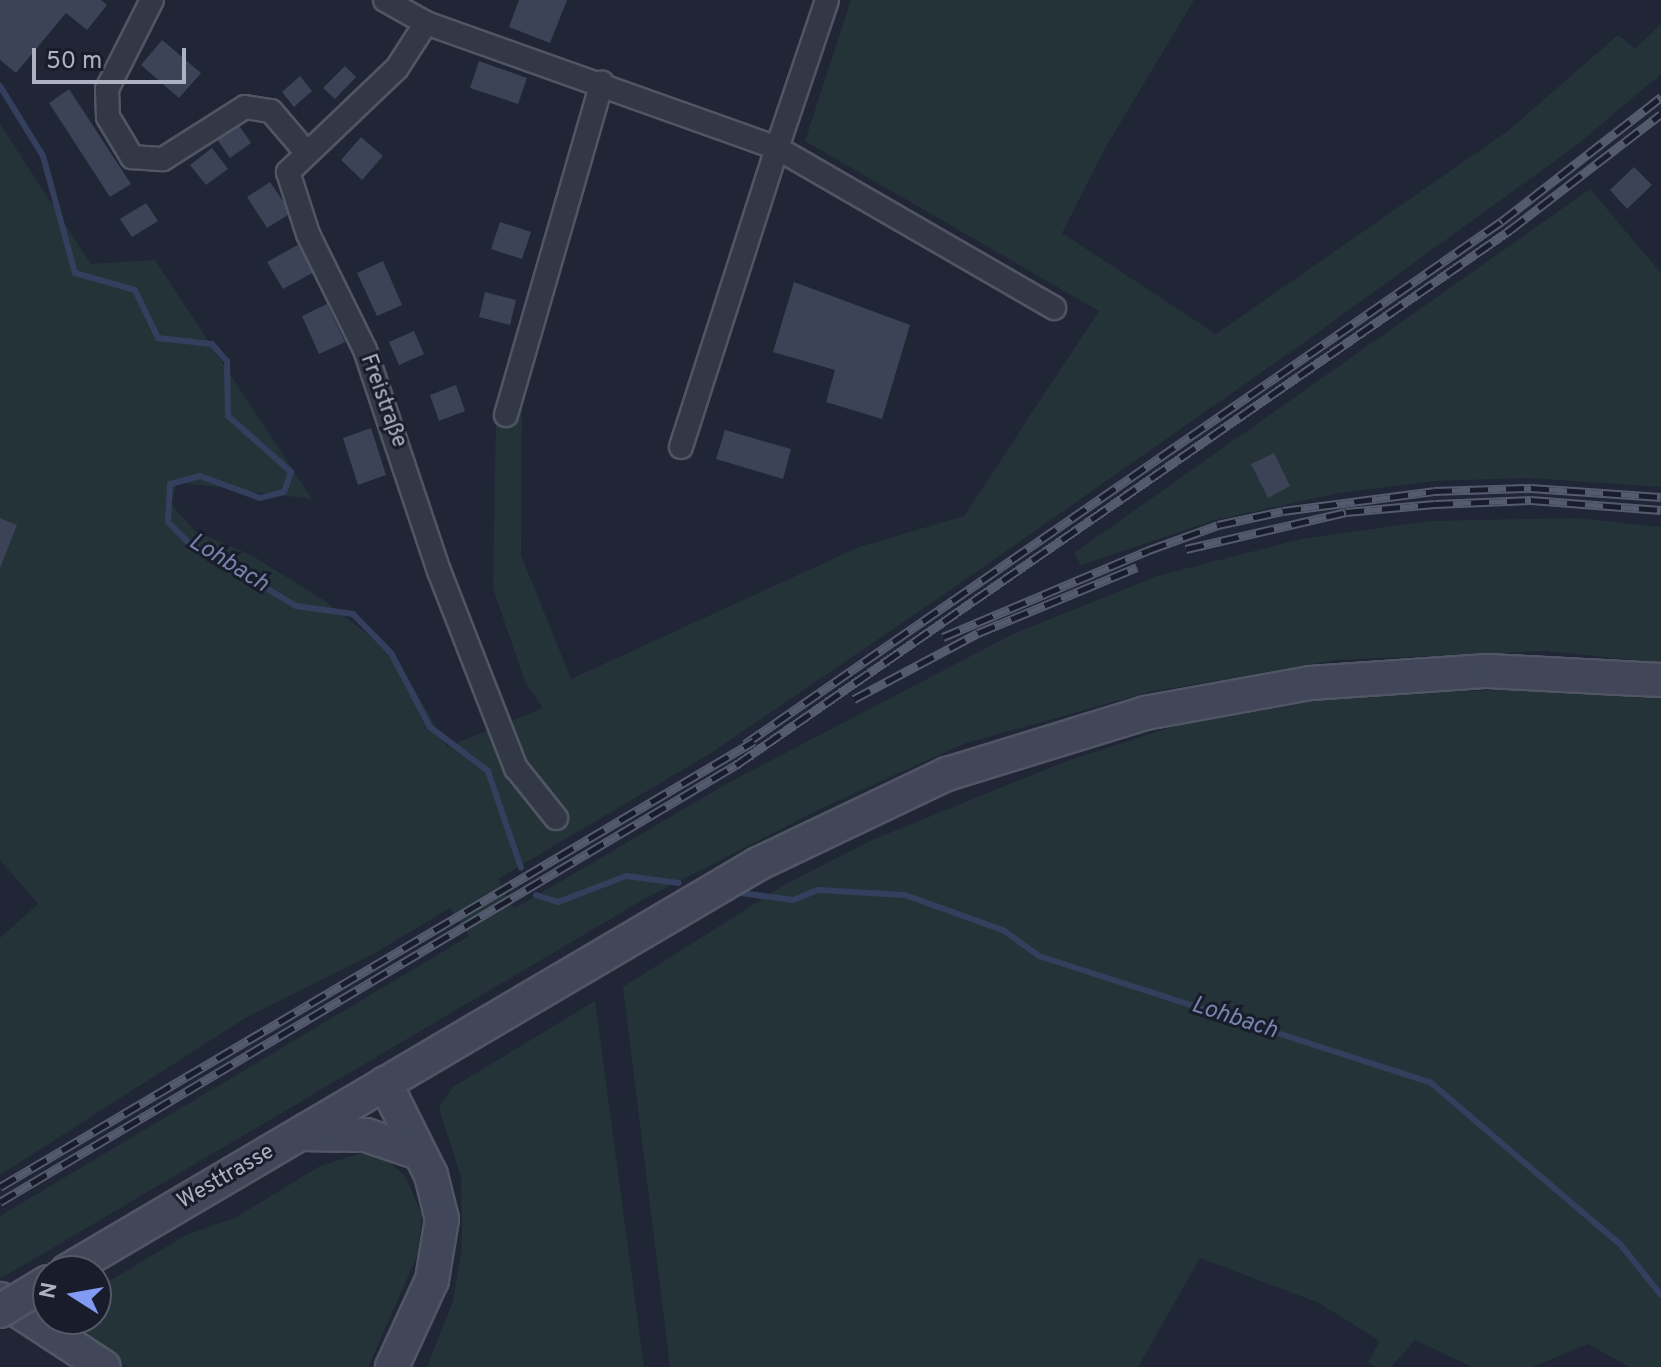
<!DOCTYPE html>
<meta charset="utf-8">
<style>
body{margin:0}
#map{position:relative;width:1661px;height:1367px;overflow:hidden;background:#202636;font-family:Overpass,sans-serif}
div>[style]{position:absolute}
.green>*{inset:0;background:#233338}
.stream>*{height:6px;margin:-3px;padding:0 3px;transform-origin:3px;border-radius:3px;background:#343e5d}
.building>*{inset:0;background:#3c4356}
.roads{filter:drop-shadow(2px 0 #515564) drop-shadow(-2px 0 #515564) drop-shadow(0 2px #515564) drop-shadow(0 -2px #515564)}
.street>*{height:22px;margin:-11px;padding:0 11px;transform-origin:11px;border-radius:11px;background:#333847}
.secondary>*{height:32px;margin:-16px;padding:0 16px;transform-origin:16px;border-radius:16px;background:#414759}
.rail>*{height:9px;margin-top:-4.5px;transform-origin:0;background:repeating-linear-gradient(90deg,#191d2b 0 18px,#555b6e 0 36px);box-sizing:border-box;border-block:2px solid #555b6e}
.bridges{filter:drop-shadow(2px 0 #515564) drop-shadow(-2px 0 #515564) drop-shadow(0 2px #515564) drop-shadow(0 -2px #515564)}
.secondary-bridge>*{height:32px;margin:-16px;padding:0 16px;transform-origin:16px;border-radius:16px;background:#414759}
span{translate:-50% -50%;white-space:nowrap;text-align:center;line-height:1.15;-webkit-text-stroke:6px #191d2b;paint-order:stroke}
.street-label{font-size:22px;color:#adb2c3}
.water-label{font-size:24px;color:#7684ab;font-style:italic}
.north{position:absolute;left:32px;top:1255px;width:80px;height:80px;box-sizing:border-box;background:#191d2b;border:2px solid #545968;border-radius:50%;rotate:281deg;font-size:22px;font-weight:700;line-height:32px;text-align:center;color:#adb2c3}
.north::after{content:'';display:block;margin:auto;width:28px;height:36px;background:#819bf5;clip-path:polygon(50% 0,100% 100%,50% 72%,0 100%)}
.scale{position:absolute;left:32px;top:48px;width:154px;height:36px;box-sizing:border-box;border:4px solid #adb2c3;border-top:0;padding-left:10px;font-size:24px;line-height:28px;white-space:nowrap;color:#adb2c3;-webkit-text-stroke:6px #191d2b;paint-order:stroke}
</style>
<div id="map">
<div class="green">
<div style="clip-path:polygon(851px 0,1194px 0,1104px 150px,1062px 233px,1216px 334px,1509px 130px,1618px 35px,1635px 49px,1661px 24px,1661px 74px,1578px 144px,1295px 349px,949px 591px,711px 753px,498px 879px,514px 909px,728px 783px,1011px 635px,1157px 576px,1301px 539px,1429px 521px,1576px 518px,1661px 527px,1661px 663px,1547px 651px,1336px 660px,1149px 692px,963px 744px,820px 809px,646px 898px,0 1279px,0 1216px,469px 936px,450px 908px,373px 954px,247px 1017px,0 1175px,0 938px,38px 904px,0 860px,0 124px,91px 264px,155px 260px,312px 499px,177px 482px,171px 504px,195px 531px,253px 556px,325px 601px,396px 657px,447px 747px,543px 708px,525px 682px,493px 588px,496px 419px,522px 403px,521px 555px,571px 679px,859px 547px,964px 516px,1099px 311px,805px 141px)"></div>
<div style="clip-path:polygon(1590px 189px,1661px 273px,1661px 487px,1528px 478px,1435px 481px,1339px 493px,1215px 520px,1081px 565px,1074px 553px)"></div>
<div style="clip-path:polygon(1540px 689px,1661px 697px,1661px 1367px,1629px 1367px,1588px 1344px,1532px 1367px,1472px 1367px,1415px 1340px,1391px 1367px,1375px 1367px,1368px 1362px,1380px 1341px,1319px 1303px,1200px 1258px,1138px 1367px,670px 1367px,623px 987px,786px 884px,872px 840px,1067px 761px,1174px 726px,1357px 694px)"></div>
<div style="clip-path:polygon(595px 1001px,644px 1367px,427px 1367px,453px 1301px,462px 1248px,461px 1177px,439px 1108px,453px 1087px)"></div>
<div style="clip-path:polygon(362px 1153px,382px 1156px,405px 1176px,422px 1215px,418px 1254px,368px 1367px,128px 1367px,50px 1319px,96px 1319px,96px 1289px,186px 1235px,235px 1218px,320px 1166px)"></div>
</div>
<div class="stream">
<div style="left:0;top:86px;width:82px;rotate:58.4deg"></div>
<div style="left:43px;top:156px;width:121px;rotate:74.7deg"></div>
<div style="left:75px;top:273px;width:62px;rotate:15.8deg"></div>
<div style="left:135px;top:290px;width:53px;rotate:64.4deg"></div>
<div style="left:158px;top:338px;width:54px;rotate:6.3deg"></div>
<div style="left:212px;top:344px;width:23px;rotate:49deg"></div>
<div style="left:227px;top:361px;width:55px;rotate:89deg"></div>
<div style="left:228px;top:416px;width:84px;rotate:41.6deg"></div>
<div style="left:291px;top:472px;width:21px;rotate:109deg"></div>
<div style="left:284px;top:492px;width:25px;rotate:166deg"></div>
<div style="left:260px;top:498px;width:64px;rotate:-159.9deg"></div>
<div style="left:200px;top:476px;width:31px;rotate:165deg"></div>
<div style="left:170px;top:484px;width:38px;rotate:93deg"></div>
<div style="left:168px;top:522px;width:27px;rotate:45deg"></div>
<div style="left:187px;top:541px;width:127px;rotate:30.8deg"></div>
<div style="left:296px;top:606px;width:58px;rotate:8deg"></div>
<div style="left:353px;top:614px;width:54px;rotate:45.7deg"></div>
<div style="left:391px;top:653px;width:84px;rotate:62.2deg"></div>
<div style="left:430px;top:727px;width:73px;rotate:37.2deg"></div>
<div style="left:488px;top:771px;width:102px;rotate:71.2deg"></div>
<div style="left:741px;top:893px;width:52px;rotate:7.7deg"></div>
<div style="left:793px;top:900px;width:27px;rotate:-22deg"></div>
<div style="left:818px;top:890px;width:87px;rotate:3.3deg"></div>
<div style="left:905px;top:895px;width:104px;rotate:19.7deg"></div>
<div style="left:1003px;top:930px;width:44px;rotate:35.8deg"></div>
<div style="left:1039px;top:956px;width:411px;rotate:17.9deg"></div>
<div style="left:1430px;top:1082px;width:250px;rotate:40.5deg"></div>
<div style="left:1620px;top:1244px;width:65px;rotate:51.2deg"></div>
<div style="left:536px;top:895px;width:23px;rotate:18deg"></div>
<div style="left:558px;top:902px;width:73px;rotate:-20.9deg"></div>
<div style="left:626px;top:876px;width:53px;rotate:7.5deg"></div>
</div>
<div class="building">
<div style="clip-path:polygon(0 0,101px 0,107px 5px,87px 30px,66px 13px,16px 73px,0 60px)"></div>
<div style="clip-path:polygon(519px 0,567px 0,550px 43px,509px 27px)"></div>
<div style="clip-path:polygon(162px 40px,201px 73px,179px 98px,141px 65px)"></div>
<div style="clip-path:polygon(479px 61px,527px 78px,518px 104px,470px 88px)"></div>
<div style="clip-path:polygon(345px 66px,356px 77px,335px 99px,323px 88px)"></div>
<div style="clip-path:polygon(300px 76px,312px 91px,294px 107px,282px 92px)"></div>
<div style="clip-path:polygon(69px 89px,131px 184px,110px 197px,49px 103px)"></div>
<div style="clip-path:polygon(236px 121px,251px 143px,230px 158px,214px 135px)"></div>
<div style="clip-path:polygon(361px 137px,383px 156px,362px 180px,341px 160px)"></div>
<div style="clip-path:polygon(212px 148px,228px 169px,206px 185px,190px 165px)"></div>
<div style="clip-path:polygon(1634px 167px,1652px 185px,1627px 209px,1610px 190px)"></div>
<div style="clip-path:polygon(270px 182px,291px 213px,267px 228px,247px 197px)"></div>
<div style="clip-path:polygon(146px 203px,158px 221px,132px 237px,120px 219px)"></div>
<div style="clip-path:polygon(500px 222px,531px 232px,522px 259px,491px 249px)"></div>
<div style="clip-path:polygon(301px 243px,316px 271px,283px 289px,267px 262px)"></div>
<div style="clip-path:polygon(383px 261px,402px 305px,377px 316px,357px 273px)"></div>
<div style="clip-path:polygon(794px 282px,910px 325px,882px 419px,826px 402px,835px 370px,773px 352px)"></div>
<div style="clip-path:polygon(485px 292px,516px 300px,510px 325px,479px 317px)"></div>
<div style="clip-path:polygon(327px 304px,345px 342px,319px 354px,302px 316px)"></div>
<div style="clip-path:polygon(414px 331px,424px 354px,399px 365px,389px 342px)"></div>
<div style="clip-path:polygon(456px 385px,465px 411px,439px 421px,430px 395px)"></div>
<div style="clip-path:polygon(371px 428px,386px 475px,358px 485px,343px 438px)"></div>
<div style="clip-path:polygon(725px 430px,791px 449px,783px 479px,716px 459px)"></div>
<div style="clip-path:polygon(1274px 453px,1290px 486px,1268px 498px,1251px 464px)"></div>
<div style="clip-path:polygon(0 518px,17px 525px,0 568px)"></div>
</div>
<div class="roads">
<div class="street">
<div style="left:152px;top:0;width:100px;rotate:116.8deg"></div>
<div style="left:107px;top:89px;width:28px;rotate:88deg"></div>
<div style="left:108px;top:117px;width:47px;rotate:59deg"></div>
<div style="left:132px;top:157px;width:31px;rotate:4deg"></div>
<div style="left:163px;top:159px;width:97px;rotate:-32.4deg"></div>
<div style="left:245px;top:107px;width:26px;rotate:9deg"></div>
<div style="left:271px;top:111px;width:54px;rotate:49.5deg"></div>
<div style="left:385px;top:0;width:47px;rotate:29.3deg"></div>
<div style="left:426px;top:23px;width:373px;rotate:19.6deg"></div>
<div style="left:777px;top:148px;width:156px;rotate:-71.3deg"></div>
<div style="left:426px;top:23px;width:54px;rotate:122.8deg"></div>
<div style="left:397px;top:68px;width:151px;rotate:136.3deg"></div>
<div style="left:288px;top:172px;width:65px;rotate:72.1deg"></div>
<div style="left:308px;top:234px;width:129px;rotate:63.8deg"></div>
<div style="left:365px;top:350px;width:233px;rotate:71.5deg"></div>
<div style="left:439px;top:571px;width:212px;rotate:68.7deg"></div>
<div style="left:516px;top:768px;width:64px;rotate:51.3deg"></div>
<div style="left:506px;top:415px;width:346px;rotate:-73.9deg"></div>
<div style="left:681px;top:447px;width:314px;rotate:-72.2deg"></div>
<div style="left:777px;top:148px;width:320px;rotate:30deg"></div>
</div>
<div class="secondary">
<div style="left:385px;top:1083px;width:103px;rotate:63.4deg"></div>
<div style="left:431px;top:1175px;width:45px;rotate:76deg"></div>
<div style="left:442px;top:1219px;width:62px;rotate:99.3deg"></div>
<div style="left:432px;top:1280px;width:96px;rotate:114.7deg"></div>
<div style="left:302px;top:1134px;width:64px;rotate:0.9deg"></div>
<div style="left:366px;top:1135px;width:56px;rotate:18.8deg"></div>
<div style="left:67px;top:1271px;width:802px;rotate:-30.5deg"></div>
<div style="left:758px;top:864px;width:209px;rotate:-25.5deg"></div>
<div style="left:947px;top:774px;width:207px;rotate:-17.1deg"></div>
<div style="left:1145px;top:713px;width:168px;rotate:-10.3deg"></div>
<div style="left:1310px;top:683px;width:178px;rotate:-3.9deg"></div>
<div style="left:1488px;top:671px;width:173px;rotate:3deg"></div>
<div style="left:0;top:1299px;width:124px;rotate:33.2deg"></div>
</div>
</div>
<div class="rail">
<div style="left:1186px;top:549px;width:164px;rotate:-13deg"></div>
<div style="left:1346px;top:512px;width:89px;rotate:-5.1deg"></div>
<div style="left:1435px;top:504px;width:96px;rotate:-2.4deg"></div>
<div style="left:1531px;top:500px;width:130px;rotate:4.4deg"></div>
<div style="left:943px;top:637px;width:224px;rotate:-22.9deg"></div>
<div style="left:1149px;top:550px;width:73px;rotate:-19.9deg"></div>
<div style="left:1218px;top:525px;width:66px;rotate:-12.2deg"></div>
<div style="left:1283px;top:511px;width:152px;rotate:-7.5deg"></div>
<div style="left:1434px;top:491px;width:97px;rotate:-1.8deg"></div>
<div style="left:1531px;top:488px;width:130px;rotate:4deg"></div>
<div style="left:854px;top:699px;width:140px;rotate:-28deg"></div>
<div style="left:978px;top:633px;width:172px;rotate:-22.5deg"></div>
<div style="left:745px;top:744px;width:920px;rotate:-34.64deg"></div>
<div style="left:1502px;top:221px;width:202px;rotate:-37.9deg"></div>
<div style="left:0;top:1187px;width:876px;rotate:-30.6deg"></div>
<div style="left:0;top:1202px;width:856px;rotate:-30.7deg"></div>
<div style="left:736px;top:765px;width:941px;rotate:-34.65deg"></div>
<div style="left:1510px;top:230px;width:190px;rotate:-37.5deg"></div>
</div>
<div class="bridges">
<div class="secondary-bridge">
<div style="left:0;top:1311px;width:56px;rotate:-31.1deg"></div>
</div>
</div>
<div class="street-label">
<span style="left:383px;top:401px;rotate:70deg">Freistraße</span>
<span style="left:226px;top:1177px;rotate:-30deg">Westtrasse</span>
</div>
<div class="water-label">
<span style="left:228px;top:564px;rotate:32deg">Lohbach</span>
<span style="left:1234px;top:1019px;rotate:18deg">Lohbach</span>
</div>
<div class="north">N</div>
<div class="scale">50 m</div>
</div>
